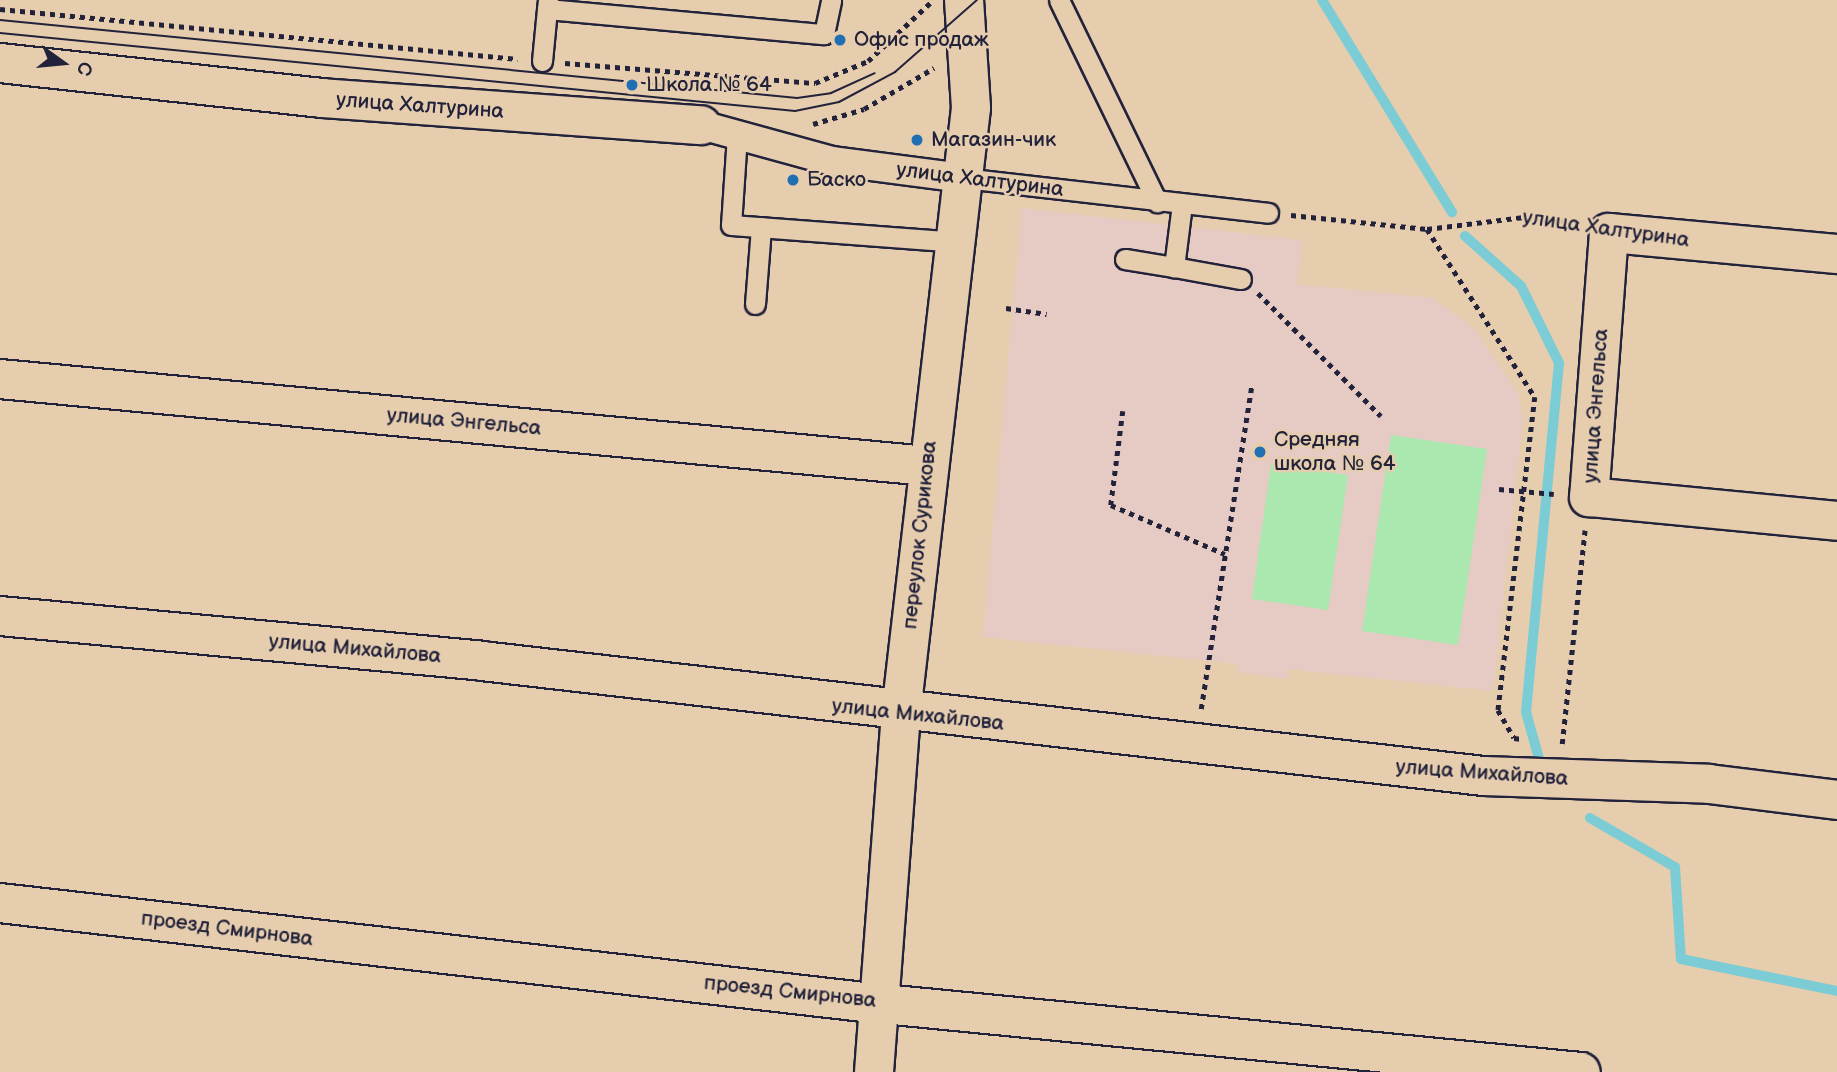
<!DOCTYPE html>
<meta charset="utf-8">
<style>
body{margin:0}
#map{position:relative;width:1837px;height:1072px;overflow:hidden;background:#e6cdae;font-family:"Balsamiq Sans",sans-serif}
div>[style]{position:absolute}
.built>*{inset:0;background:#e5cbc3}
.green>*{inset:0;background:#aae8af}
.stream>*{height:10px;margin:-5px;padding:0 5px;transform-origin:5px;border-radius:5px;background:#7bccd4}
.path>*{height:4.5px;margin-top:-2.25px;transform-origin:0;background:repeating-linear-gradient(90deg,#22223b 0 5px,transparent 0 10px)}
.roads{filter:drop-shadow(2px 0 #22223b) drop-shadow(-2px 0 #22223b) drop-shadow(0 2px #22223b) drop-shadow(0 -2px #22223b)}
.service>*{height:19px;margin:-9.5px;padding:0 9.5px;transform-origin:9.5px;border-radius:9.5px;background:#e6cdae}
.pedestrian>*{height:28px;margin:-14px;padding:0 14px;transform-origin:14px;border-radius:14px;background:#e6cdae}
.minor>*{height:38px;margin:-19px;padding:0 19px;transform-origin:19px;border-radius:19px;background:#e6cdae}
.tram>*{height:2px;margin:-1px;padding:0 1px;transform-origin:1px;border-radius:1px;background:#22223b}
.dots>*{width:19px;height:19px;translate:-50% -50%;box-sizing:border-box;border:4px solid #e6cdae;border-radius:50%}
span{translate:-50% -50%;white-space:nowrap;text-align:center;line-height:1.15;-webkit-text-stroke:5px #e6cdae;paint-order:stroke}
.poi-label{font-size:21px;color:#22223b}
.left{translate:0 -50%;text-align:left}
.street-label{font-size:21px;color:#22223b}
.north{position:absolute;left:28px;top:28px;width:70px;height:70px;-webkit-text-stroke:5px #e6cdae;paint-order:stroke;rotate:105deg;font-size:19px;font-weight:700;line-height:28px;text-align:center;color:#22223b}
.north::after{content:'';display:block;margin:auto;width:24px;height:32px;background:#22223b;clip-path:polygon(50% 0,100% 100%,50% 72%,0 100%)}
</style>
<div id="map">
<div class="built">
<div style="clip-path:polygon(1022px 208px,1303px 240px,1297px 284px,1432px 298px,1474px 328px,1519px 395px,1523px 421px,1493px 691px,1288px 669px,1287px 679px,1238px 672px,1239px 664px,983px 637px)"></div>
</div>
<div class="green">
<div style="clip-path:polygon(1391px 435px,1487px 449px,1458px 645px,1362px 631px)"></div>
<div style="clip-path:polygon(1271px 464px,1348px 475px,1328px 610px,1252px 599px)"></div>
</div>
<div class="stream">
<div style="left:1322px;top:0;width:249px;rotate:58.5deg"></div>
<div style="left:1465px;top:236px;width:75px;rotate:41.8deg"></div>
<div style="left:1521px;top:286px;width:86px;rotate:63.7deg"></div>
<div style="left:1559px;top:363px;width:351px;rotate:95.4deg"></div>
<div style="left:1526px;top:712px;width:52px;rotate:74.4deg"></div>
<div style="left:1590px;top:818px;width:98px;rotate:30deg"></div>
<div style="left:1675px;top:867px;width:92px;rotate:86.3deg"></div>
<div style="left:1681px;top:959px;width:159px;rotate:11.6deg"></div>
</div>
<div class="path">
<div style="left:0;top:9px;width:520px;rotate:5.51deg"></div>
<div style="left:565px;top:63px;width:251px;rotate:4.6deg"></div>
<div style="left:815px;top:83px;width:57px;rotate:-22.5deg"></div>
<div style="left:868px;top:61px;width:85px;rotate:-43.1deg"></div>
<div style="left:813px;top:124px;width:53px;rotate:-16.4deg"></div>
<div style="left:864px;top:109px;width:81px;rotate:-30.4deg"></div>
<div style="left:1291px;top:215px;width:137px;rotate:5.9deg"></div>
<div style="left:1427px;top:229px;width:105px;rotate:-7.1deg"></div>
<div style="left:1531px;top:216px;width:48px;rotate:9.7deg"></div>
<div style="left:1427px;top:229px;width:200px;rotate:57.3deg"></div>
<div style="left:1535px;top:397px;width:315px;rotate:96.7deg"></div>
<div style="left:1498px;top:710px;width:32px;rotate:60deg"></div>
<div style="left:1514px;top:738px;width:8px;rotate:7deg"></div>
<div style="left:1258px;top:293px;width:174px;rotate:45deg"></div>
<div style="left:1006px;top:308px;width:41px;rotate:8.3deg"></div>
<div style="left:1123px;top:411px;width:95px;rotate:97.3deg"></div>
<div style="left:1111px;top:505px;width:124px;rotate:23.3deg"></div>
<div style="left:1499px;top:489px;width:55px;rotate:5.2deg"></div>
<div style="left:1201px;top:709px;width:328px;rotate:-81.1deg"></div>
<div style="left:1562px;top:744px;width:215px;rotate:-83.9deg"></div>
</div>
<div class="roads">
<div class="service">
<div style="left:548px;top:0;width:9px;rotate:96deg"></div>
<div style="left:547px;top:9px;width:278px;rotate:5.2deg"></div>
<div style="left:824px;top:34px;width:35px;rotate:-78deg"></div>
<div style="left:1059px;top:0;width:225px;rotate:64.1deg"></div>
<div style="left:542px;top:61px;width:52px;rotate:-84.5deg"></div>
<div style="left:737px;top:135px;width:90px;rotate:93.8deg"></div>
<div style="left:731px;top:225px;width:225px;rotate:4.3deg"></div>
<div style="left:963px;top:178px;width:307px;rotate:6.5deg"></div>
<div style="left:1182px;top:204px;width:64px;rotate:97.2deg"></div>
<div style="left:1174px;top:267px;width:68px;rotate:10.2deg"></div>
<div style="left:1125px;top:259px;width:50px;rotate:9.3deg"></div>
<div style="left:755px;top:304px;width:77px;rotate:-85.5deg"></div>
</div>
<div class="pedestrian">
<div style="left:701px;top:125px;width:136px;rotate:15.4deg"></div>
<div style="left:832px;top:161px;width:132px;rotate:7.4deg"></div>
</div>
<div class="minor">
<div style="left:0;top:63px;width:323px;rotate:6.2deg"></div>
<div style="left:321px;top:98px;width:381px;rotate:4.1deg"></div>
<div style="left:1837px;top:254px;width:229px;rotate:-174.7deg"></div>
<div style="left:1609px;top:233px;width:265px;rotate:94.3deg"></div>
<div style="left:1589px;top:497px;width:249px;rotate:5.5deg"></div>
<div style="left:0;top:379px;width:931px;rotate:5.36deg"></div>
<div style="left:0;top:616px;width:484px;rotate:5.3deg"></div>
<div style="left:482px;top:661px;width:1009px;rotate:6.55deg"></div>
<div style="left:1484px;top:776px;width:225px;rotate:2deg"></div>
<div style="left:1709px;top:784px;width:129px;rotate:7.1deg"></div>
<div style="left:0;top:903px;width:869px;rotate:6.54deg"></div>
<div style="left:863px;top:1002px;width:721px;rotate:5.57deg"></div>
<div style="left:874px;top:1072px;width:360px;rotate:-85.7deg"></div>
<div style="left:901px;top:713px;width:609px;rotate:-83.4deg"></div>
<div style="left:971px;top:108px;width:108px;rotate:-93.7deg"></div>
</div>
</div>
<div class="tram">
<div style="left:0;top:20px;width:801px;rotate:5.59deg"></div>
<div style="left:797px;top:98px;width:34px;rotate:-8deg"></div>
<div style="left:831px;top:93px;width:48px;rotate:-24.4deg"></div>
<div style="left:0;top:33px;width:799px;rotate:5.6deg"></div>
<div style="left:795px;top:111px;width:45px;rotate:-11.6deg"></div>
<div style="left:839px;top:102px;width:64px;rotate:-28.2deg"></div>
<div style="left:895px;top:72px;width:109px;rotate:-41.3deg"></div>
</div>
<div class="dots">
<div style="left:840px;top:40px;background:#1f6fb2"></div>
<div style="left:632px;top:85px;background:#1f6fb2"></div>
<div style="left:917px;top:140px;background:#1f6fb2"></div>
<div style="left:793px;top:180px;background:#1f6fb2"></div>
<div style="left:1260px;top:452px;background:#1f6fb2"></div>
</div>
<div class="poi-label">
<span class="left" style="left:854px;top:40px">Офис продаж</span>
<span class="left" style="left:646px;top:85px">Школа № 64</span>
<span class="left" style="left:931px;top:140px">Магазин-чик</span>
<span class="left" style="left:807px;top:180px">Баско</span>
<span class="left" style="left:1274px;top:452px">Средняя<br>школа № 64</span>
</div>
<div class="street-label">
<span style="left:420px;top:106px;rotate:4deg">улица Халтурина</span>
<span style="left:980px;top:180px;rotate:7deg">улица Халтурина</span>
<span style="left:1606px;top:229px;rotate:8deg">улица Халтурина</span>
<span style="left:1596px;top:406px;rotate:-86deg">улица Энгельса</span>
<span style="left:464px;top:422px;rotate:5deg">улица Энгельса</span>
<span style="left:920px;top:535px;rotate:-84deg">переулок Сурикова</span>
<span style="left:355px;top:649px;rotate:5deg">улица Михайлова</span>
<span style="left:918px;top:715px;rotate:6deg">улица Михайлова</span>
<span style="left:1482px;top:773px;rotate:4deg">улица Михайлова</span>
<span style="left:227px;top:929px;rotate:7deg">проезд Смирнова</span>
<span style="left:790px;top:992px;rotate:6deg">проезд Смирнова</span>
</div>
<div class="north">С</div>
</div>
